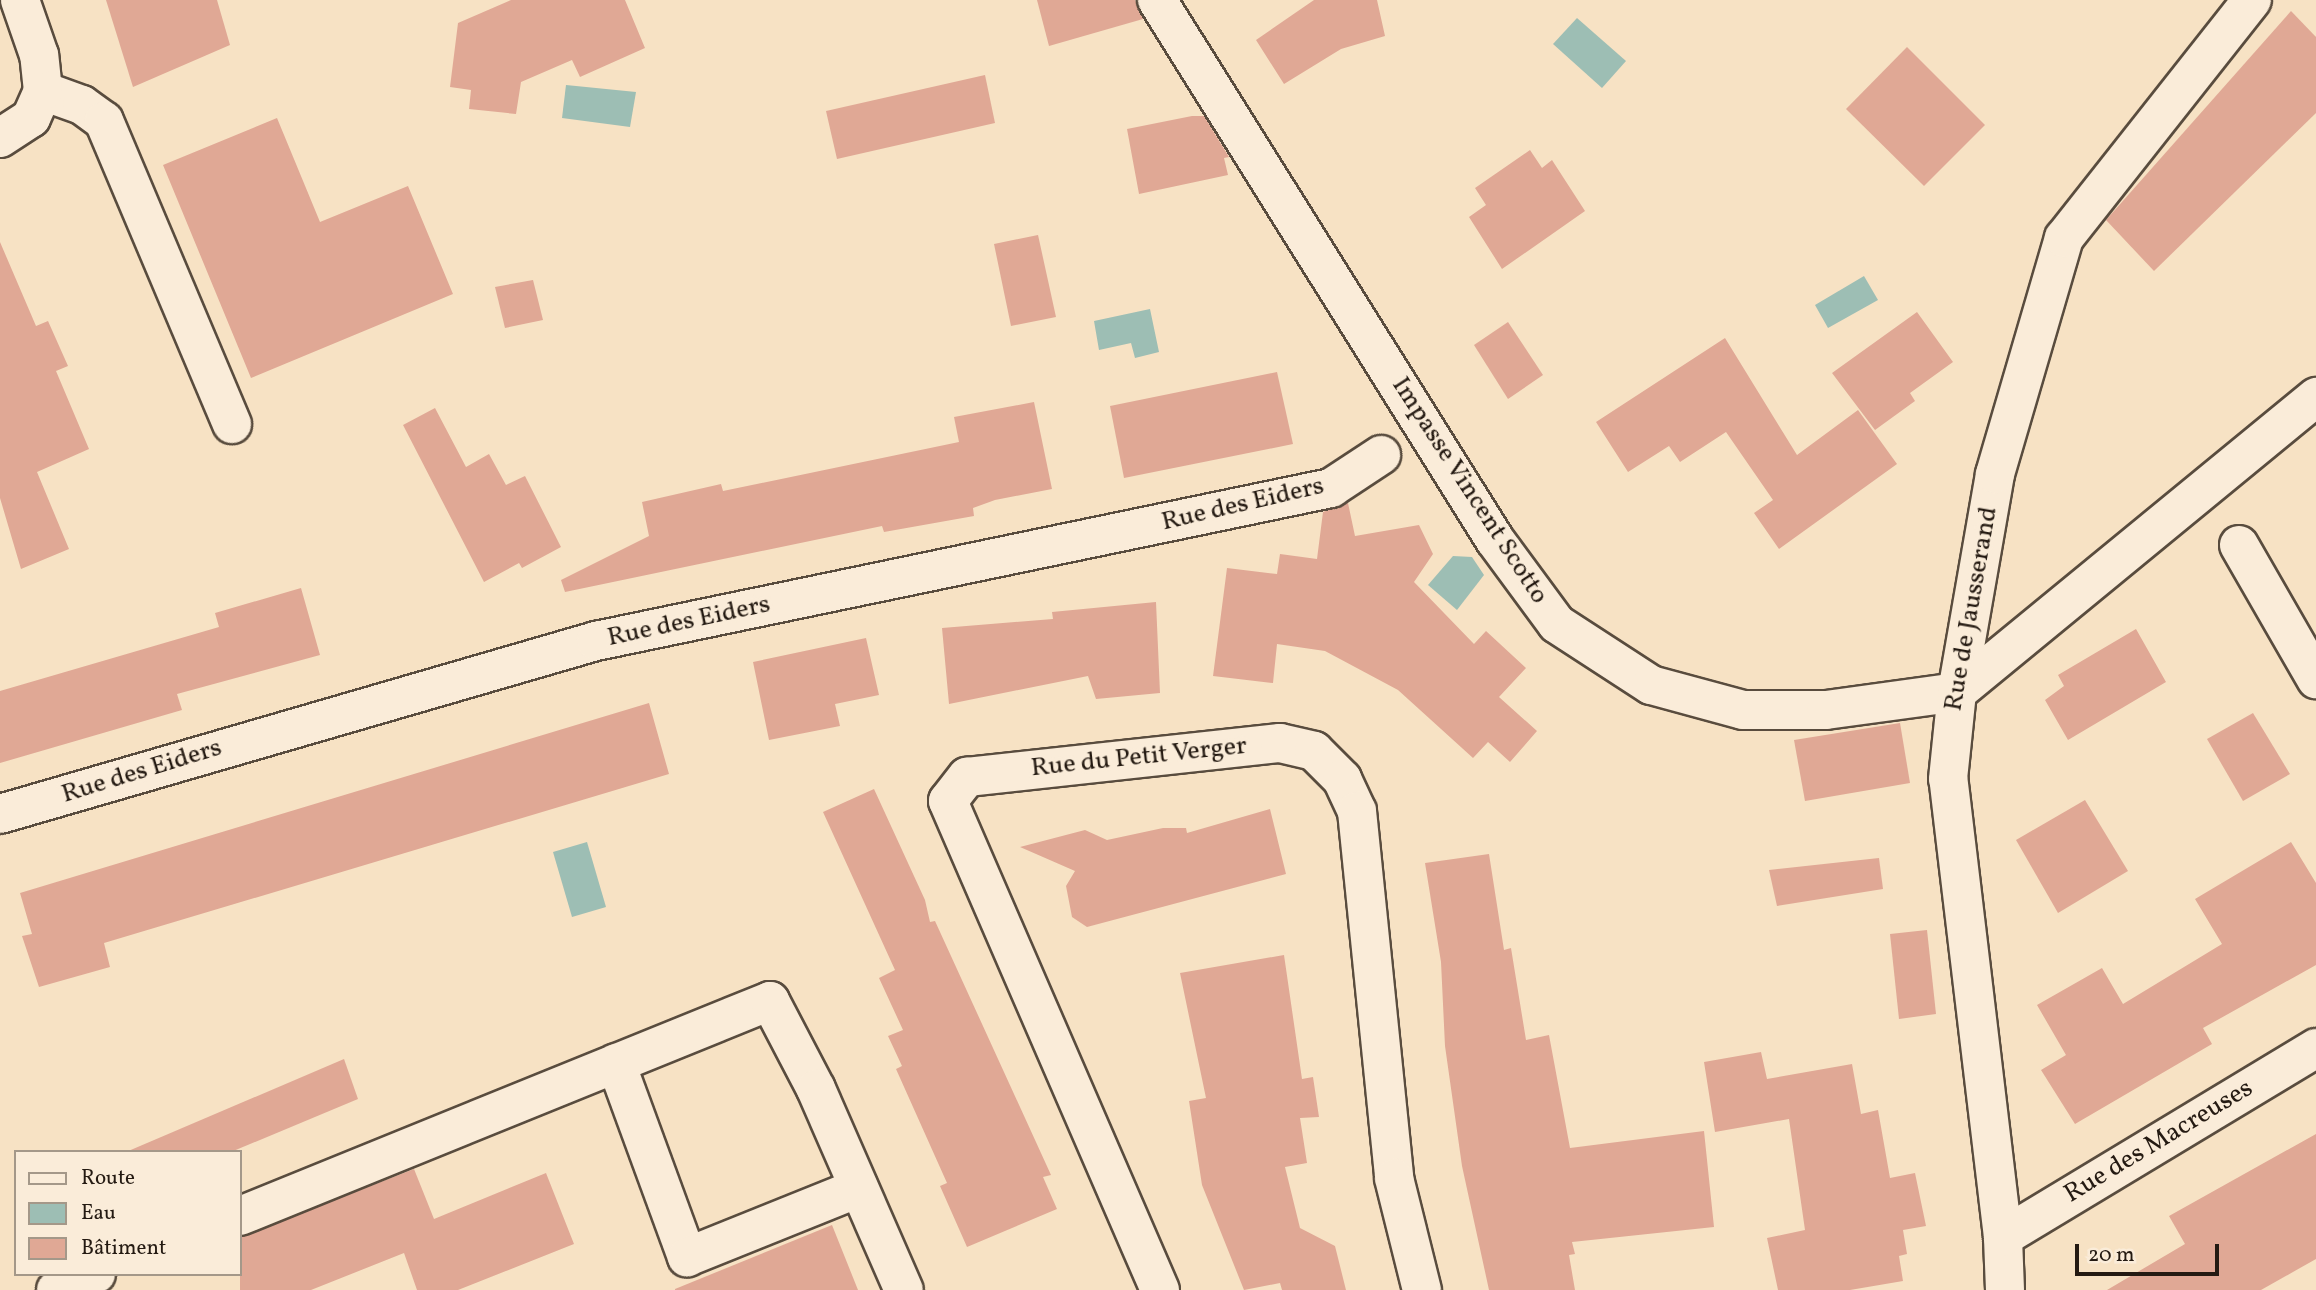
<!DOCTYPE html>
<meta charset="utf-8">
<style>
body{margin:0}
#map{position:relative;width:2316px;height:1290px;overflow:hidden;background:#f7e2c4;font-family:Vollkorn,serif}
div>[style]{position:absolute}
.water>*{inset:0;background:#9dbeb4}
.building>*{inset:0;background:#e0a895}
.roads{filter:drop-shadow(2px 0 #594c3e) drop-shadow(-2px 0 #594c3e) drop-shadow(0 2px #594c3e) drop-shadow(0 -2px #594c3e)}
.minor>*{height:38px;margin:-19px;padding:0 19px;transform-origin:19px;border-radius:19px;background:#faecd9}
span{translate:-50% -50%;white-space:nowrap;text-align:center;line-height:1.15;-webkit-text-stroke:7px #faecd9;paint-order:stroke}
.street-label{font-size:26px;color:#241a12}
.legend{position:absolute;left:14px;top:1150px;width:228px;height:126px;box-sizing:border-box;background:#faecd9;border:2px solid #a49889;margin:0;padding:9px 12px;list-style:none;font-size:21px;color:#241a12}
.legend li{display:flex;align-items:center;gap:14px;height:35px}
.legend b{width:35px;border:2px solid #a49889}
.scale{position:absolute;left:2075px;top:1244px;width:144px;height:32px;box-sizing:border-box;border:4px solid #241a12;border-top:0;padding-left:9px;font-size:21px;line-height:24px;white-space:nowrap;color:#241a12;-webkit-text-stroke:5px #faecd9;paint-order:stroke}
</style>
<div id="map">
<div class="water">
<div style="clip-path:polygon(1577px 18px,1626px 61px,1602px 88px,1553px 44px)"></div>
<div style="clip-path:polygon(566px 85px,636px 92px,630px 127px,562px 118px)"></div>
<div style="clip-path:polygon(1864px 276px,1878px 300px,1828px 328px,1815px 305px)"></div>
<div style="clip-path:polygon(1150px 309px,1159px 352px,1135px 358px,1131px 343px,1099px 350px,1094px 321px)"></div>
<div style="clip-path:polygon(1453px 556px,1472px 557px,1484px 575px,1457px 610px,1428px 585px)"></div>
<div style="clip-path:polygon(587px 842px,606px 907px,572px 917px,553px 852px)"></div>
</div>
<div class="building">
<div style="clip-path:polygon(106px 0,217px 0,230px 45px,133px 87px)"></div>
<div style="clip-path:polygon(511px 0,625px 0,645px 48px,580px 77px,572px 60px,521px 82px,516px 114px,469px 109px,471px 90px,450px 87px,458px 23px)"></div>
<div style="clip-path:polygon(1037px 0,1135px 0,1143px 19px,1049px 46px)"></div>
<div style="clip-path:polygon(1314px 0,1377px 0,1385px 36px,1341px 49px,1284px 84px,1256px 40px)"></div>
<div style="clip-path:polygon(2291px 11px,2316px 37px,2316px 113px,2154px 271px,2106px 220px)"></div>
<div style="clip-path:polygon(1907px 47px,1985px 125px,1924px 186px,1846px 109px)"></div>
<div style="clip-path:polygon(985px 75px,995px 123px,837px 159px,826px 111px)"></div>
<div style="clip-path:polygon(1192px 116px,1204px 116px,1229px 157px,1224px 158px,1228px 175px,1139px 194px,1127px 129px)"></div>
<div style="clip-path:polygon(277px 118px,320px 222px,408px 186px,453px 294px,251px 378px,163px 165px)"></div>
<div style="clip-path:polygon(1530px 150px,1542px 168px,1552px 160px,1585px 211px,1502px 269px,1469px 217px,1486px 205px,1475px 188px)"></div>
<div style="clip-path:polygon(1038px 235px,1056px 317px,1011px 326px,994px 244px)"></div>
<div style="clip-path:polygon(0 242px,36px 326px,48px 321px,68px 366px,56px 371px,89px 449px,37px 472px,69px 549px,21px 569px,0 498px)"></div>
<div style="clip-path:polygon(533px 280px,543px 320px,505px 328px,495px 287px)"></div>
<div style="clip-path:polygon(1917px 312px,1953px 362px,1910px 393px,1915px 401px,1875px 430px,1832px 373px)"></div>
<div style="clip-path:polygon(1508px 322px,1543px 375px,1508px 399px,1474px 345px)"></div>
<div style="clip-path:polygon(1725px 338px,1797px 455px,1858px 410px,1897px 464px,1779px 549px,1754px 513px,1773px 500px,1726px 432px,1680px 462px,1669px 446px,1628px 472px,1596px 422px)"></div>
<div style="clip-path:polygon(1277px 372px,1293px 444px,1124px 478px,1110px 406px)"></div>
<div style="clip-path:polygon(1034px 402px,1052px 489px,995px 500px,973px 508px,974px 516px,884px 532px,882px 526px,565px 592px,561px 580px,649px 536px,642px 502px,721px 484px,723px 491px,959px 442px,954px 417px)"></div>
<div style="clip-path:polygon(435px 408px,466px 467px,489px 454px,506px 485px,525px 476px,561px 547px,522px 568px,519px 563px,484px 582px,403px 425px)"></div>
<div style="clip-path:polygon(1348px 503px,1355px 536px,1419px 525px,1433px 554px,1414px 582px,1474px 644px,1486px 631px,1526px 668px,1499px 697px,1537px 731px,1510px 762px,1488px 742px,1473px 758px,1398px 690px,1325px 651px,1277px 644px,1273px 683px,1213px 676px,1227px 568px,1277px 574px,1280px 554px,1317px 559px,1323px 512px)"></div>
<div style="clip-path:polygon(301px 588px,320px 655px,177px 694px,182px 710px,0 763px,0 691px,219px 627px,215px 613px)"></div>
<div style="clip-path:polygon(1156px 602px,1160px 693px,1096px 699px,1088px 676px,949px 704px,942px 628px,1053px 619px,1052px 612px)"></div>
<div style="clip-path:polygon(2136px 629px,2166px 682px,2068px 740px,2045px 700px,2064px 686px,2058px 675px)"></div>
<div style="clip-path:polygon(866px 638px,879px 695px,835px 704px,840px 726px,769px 740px,753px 662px)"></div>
<div style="clip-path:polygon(649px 703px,669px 774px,104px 943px,110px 967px,39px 987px,22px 936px,32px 934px,20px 893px)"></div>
<div style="clip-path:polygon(2253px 713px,2290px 774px,2243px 801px,2207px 739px)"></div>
<div style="clip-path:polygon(1900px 723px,1910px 783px,1805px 801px,1794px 740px)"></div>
<div style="clip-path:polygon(874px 789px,925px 900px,930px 922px,935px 921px,1051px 1175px,1043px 1177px,1057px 1209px,967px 1247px,940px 1186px,947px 1183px,896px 1069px,902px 1066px,888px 1036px,903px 1030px,879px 978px,895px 970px,823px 812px)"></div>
<div style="clip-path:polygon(2085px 800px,2128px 871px,2058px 913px,2016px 840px)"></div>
<div style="clip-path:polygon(1270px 809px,1286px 874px,1087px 927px,1072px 917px,1066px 886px,1075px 871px,1020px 847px,1085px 830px,1107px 840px,1163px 828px,1186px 828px,1187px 833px)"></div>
<div style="clip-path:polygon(2291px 842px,2316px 883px,2316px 965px,2203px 1028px,2212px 1044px,2075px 1124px,2041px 1070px,2066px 1055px,2037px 1005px,2102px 968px,2123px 1004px,2222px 944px,2195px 899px)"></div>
<div style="clip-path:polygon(1489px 854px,1504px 950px,1511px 948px,1526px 1040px,1549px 1035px,1570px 1148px,1704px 1131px,1714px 1227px,1572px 1242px,1575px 1254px,1569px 1255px,1575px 1290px,1489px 1290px,1462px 1166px,1445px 1046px,1441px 962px,1425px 863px)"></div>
<div style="clip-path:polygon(1879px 858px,1883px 889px,1777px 906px,1769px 870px)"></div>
<div style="clip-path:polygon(1927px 930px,1936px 1014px,1899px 1019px,1890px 934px)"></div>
<div style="clip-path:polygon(1284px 955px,1302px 1079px,1313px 1077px,1319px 1117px,1300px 1118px,1307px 1163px,1285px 1167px,1300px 1228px,1335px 1246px,1346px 1290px,1282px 1290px,1280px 1283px,1244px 1290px,1202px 1185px,1189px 1101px,1206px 1098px,1180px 973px)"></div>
<div style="clip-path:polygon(1761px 1052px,1767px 1079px,1852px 1064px,1861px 1114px,1878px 1110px,1890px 1178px,1915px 1173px,1926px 1226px,1903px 1230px,1907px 1254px,1899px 1256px,1903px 1281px,1850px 1290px,1778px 1290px,1767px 1238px,1805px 1230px,1789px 1119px,1715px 1132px,1704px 1062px)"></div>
<div style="clip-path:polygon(344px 1059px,358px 1099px,231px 1152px,126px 1152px)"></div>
<div style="clip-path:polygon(2316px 1134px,2316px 1259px,2261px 1290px,2107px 1290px,2185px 1244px,2169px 1216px)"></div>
<div style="clip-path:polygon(414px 1169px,434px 1219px,546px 1173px,574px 1244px,458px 1290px,417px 1290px,404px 1253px,311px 1290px,240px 1290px,240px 1237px)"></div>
<div style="clip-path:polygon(832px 1225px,858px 1290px,675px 1290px,675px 1289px)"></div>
</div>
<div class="roads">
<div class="minor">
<div style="left:1157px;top:0;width:637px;rotate:57.96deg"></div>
<div style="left:1495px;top:540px;width:104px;rotate:53.6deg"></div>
<div style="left:1557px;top:624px;width:112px;rotate:33deg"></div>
<div style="left:1651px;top:685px;width:95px;rotate:15.2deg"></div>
<div style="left:1743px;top:710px;width:83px"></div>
<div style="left:1826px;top:710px;width:132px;rotate:-7.8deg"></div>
<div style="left:1957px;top:692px;width:465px;rotate:-39.4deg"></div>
<div style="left:43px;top:91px;width:41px;rotate:19.7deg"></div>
<div style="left:82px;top:105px;width:27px;rotate:36deg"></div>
<div style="left:104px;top:121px;width:329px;rotate:67.1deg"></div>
<div style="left:0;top:138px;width:37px;rotate:-33deg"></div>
<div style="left:31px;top:118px;width:30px;rotate:-66deg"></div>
<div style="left:43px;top:91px;width:36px;rotate:-96deg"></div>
<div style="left:39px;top:55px;width:58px;rotate:-109.1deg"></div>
<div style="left:2239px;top:545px;width:155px;rotate:60.1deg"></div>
<div style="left:0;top:814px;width:621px;rotate:-16.19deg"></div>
<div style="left:596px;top:641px;width:751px;rotate:-11.76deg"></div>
<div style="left:1331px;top:488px;width:60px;rotate:-33.4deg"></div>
<div style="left:616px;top:1063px;width:207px;rotate:69.9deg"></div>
<div style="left:687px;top:1257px;width:185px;rotate:-21.9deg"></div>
<div style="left:240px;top:1216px;width:572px;rotate:-22.08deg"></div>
<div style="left:770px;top:1001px;width:99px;rotate:62.4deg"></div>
<div style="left:816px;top:1089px;width:219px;rotate:66.4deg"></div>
<div style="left:2003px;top:1237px;width:366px;rotate:-31.1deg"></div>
<div style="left:56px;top:1290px;width:43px;rotate:-21.8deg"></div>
<div style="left:1160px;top:1290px;width:533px;rotate:-113.44deg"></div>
<div style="left:948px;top:801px;width:31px;rotate:-52deg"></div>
<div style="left:967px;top:777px;width:315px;rotate:-6.2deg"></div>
<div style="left:1280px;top:743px;width:35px;rotate:13deg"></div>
<div style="left:1314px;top:751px;width:40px;rotate:45deg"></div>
<div style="left:1342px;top:779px;width:35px;rotate:65deg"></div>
<div style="left:1357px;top:811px;width:369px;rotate:84.2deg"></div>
<div style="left:1394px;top:1178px;width:115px;rotate:76deg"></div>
<div style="left:2005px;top:1290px;width:53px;rotate:-92.2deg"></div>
<div style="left:2003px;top:1237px;width:461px;rotate:-96.8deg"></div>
<div style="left:1948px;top:779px;width:87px;rotate:-84.1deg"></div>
<div style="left:1957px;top:692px;width:221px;rotate:-80.1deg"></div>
<div style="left:1995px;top:474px;width:246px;rotate:-73.7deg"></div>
<div style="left:2064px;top:238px;width:303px;rotate:-51.7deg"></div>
</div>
</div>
<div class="street-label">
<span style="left:1469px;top:491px;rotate:57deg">Impasse Vincent Scotto</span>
<span style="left:1243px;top:505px;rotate:-13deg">Rue des Eiders</span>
<span style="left:1972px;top:609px;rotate:-80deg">Rue de Jausserand</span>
<span style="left:689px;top:622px;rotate:-12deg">Rue des Eiders</span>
<span style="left:1139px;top:758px;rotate:-6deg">Rue du Petit Verger</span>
<span style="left:142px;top:772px;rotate:-17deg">Rue des Eiders</span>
<span style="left:2159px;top:1142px;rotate:-31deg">Rue des Macreuses</span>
</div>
<ul class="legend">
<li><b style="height:9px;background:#faecd9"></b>Route</li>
<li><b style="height:19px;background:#9dbeb4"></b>Eau</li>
<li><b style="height:19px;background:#e0a895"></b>Bâtiment</li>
</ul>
<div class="scale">20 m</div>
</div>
